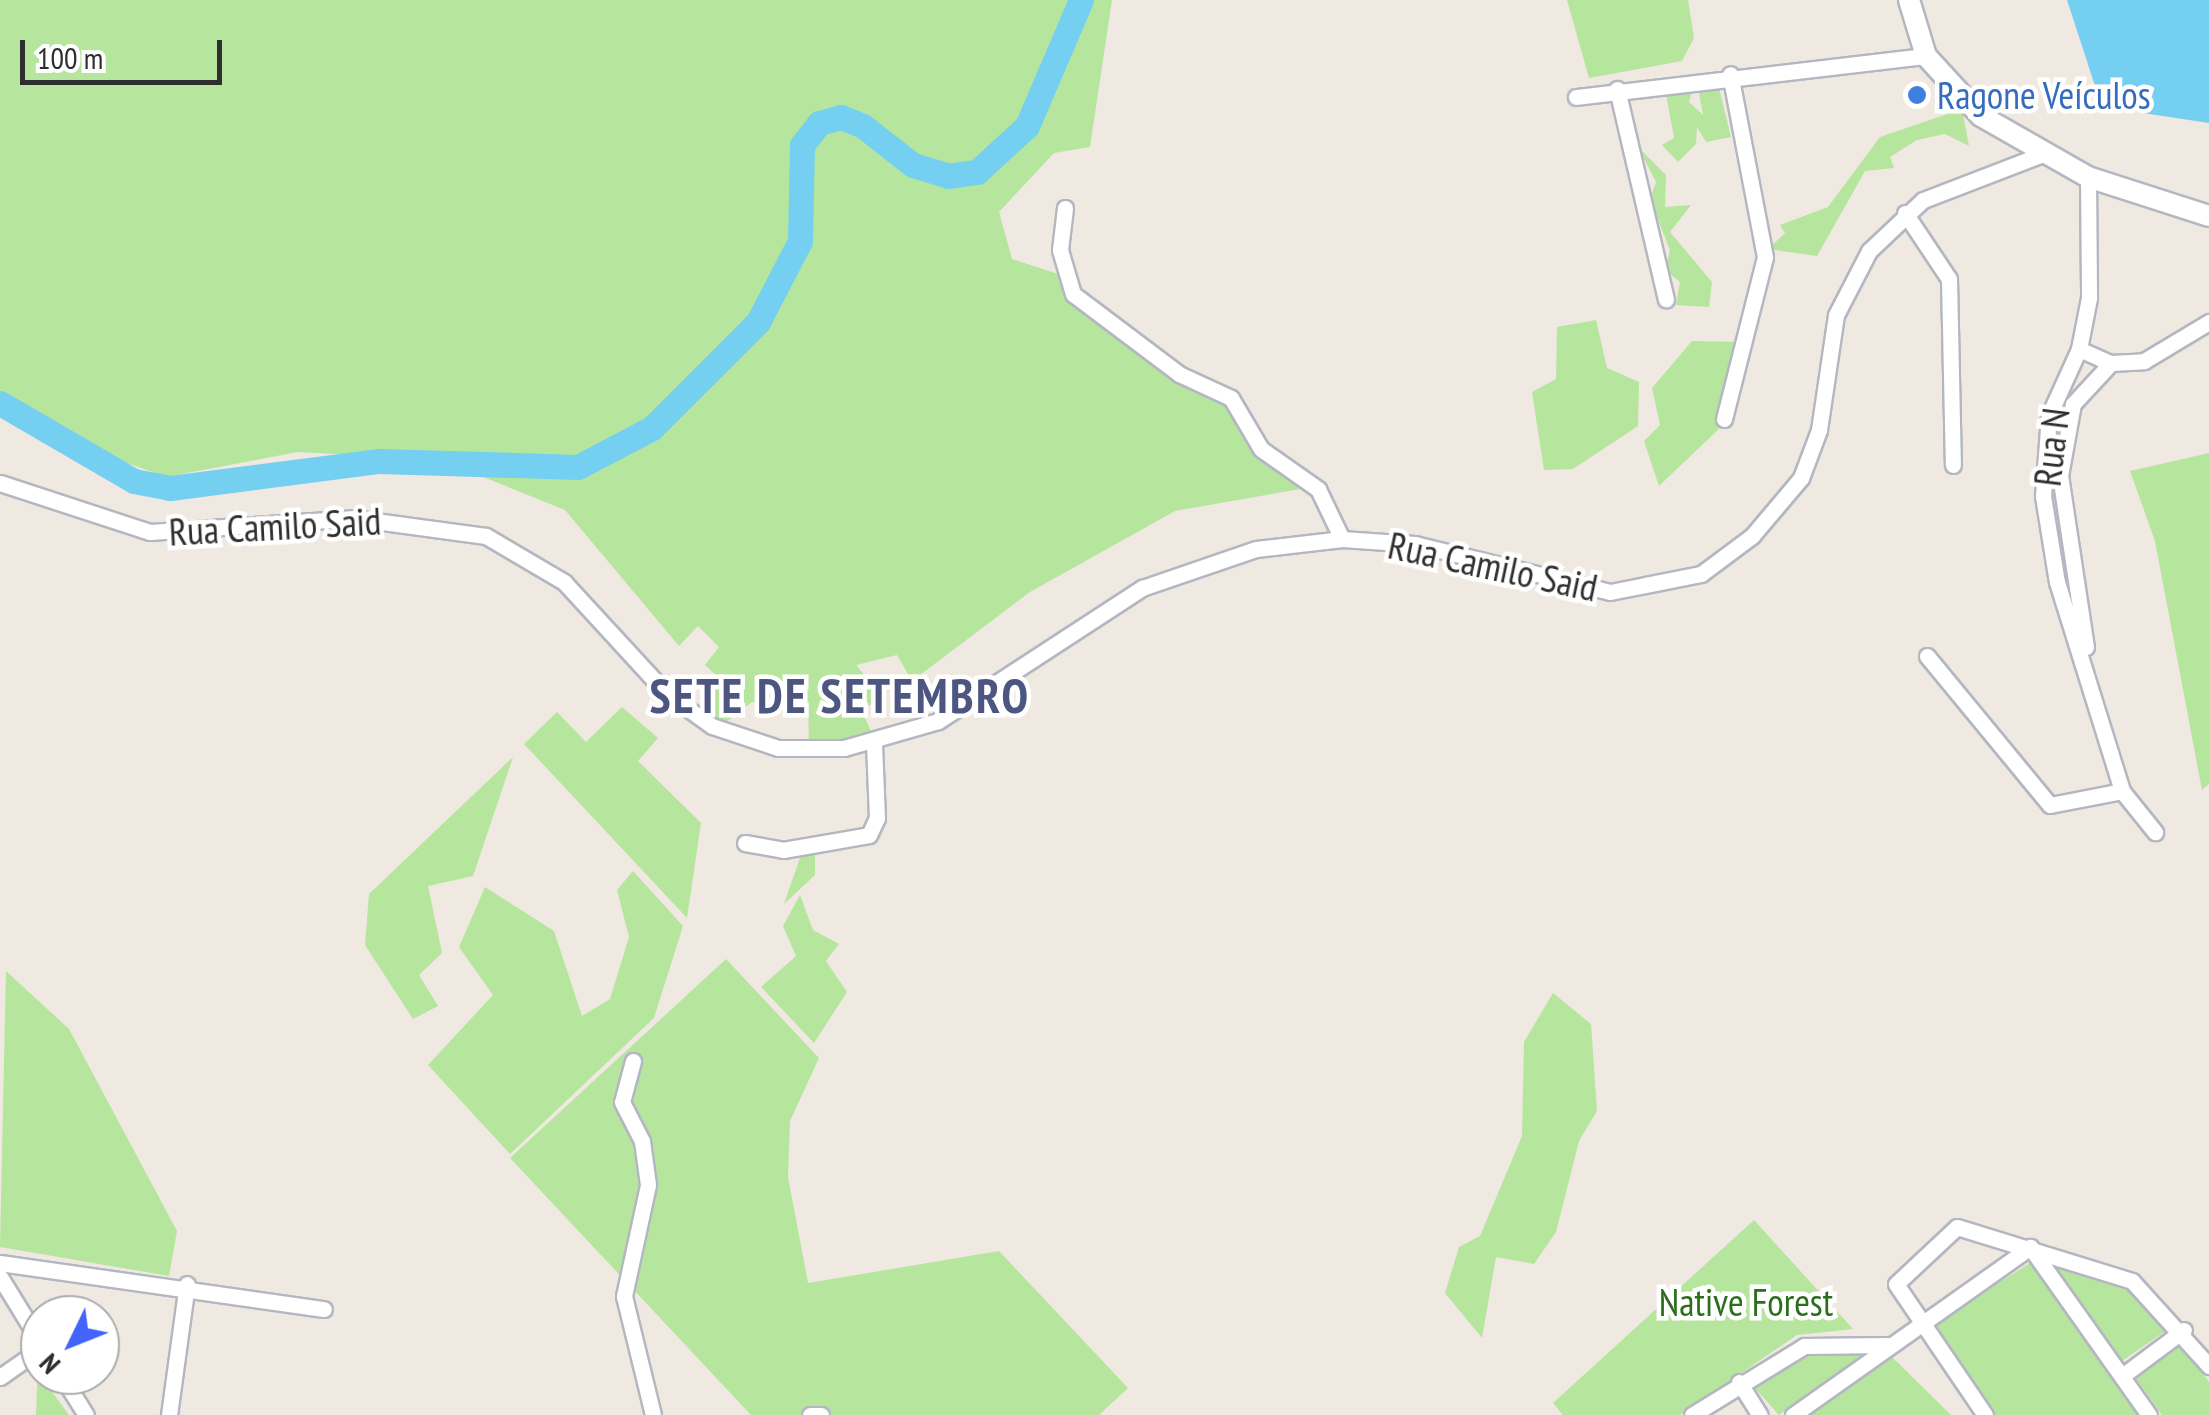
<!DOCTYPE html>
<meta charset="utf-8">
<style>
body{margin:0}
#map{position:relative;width:2209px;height:1415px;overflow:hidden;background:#efe9e1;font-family:"PT Sans Narrow",sans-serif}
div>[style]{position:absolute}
.green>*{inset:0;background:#b6e59e}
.water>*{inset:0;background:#75cff0}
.river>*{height:25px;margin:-12.5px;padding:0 12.5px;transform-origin:12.5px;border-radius:12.5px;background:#75cff0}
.roads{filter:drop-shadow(2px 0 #b4b7c1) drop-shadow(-2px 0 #b4b7c1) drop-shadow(0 2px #b4b7c1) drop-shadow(0 -2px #b4b7c1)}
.street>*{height:15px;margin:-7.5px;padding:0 7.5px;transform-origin:7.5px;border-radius:7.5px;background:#fff}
.secondary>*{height:20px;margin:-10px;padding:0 10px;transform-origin:10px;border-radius:10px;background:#fff}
.dots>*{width:28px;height:28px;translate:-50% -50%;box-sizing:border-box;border:5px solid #fff;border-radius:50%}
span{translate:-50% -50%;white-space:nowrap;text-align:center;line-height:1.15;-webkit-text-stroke:9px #fff;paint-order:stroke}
.shop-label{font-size:38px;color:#366cbe}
.left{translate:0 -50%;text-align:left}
.street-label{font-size:38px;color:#2e2e2e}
.park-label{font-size:38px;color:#2c6e1b}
.district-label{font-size:48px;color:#4d5680;font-weight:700;letter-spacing:2.5px}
.north{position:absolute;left:20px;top:1295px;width:100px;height:100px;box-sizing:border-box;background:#fff;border:2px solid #ababab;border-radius:50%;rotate:227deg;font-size:28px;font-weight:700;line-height:40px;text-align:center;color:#2e2e2e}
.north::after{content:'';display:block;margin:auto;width:35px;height:45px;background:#4264fb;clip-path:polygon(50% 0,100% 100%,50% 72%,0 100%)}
.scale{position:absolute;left:20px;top:40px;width:202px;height:45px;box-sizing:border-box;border:5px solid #2e2e2e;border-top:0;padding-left:12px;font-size:30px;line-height:35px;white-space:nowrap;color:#2e2e2e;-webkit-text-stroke:8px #fff;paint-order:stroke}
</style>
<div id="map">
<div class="green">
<div style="clip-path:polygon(0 0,1112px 0,1090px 147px,1054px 153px,999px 212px,1012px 259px,1064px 276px,1082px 311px,1219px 393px,1306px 488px,1175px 511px,1030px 592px,912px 681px,897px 655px,856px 665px,885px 700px,860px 708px,873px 735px,809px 744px,808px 703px,752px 702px,725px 723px,698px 710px,720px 679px,705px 665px,719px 647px,698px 626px,679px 646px,565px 510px,441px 460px,298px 452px,166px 477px,0 417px)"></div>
<div style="clip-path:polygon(1567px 0,1688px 0,1694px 38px,1682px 61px,1589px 78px)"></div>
<div style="clip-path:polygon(1694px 84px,1689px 102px,1703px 115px,1699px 93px,1718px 84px,1731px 137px,1706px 142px,1697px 127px,1696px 144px,1678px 162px,1662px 145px,1674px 138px,1666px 94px)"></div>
<div style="clip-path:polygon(1962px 109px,1969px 146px,1945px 134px,1917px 140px,1890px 157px,1894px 168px,1865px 171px,1817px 256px,1768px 249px,1785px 233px,1780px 225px,1828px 207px,1880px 137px)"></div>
<div style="clip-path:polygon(1638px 147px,1666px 175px,1665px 207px,1691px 205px,1670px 232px,1712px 282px,1709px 307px,1676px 305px,1680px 282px,1665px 270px,1670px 250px,1650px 199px,1656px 182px)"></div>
<div style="clip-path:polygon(1596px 320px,1607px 368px,1639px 382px,1638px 426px,1573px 469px,1544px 470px,1532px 392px,1556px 379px,1557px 327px)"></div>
<div style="clip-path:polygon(1692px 341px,1745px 342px,1721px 427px,1659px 486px,1644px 441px,1660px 425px,1652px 388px)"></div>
<div style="clip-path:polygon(2209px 453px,2209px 784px,2202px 790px,2155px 541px,2130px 471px)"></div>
<div style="clip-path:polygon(622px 707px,658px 738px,638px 761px,701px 823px,687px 918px,524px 744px,557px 712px,586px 742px)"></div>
<div style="clip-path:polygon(513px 757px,473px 876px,428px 886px,442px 953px,419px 975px,438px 1006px,413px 1019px,365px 945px,369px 894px)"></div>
<div style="clip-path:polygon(802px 852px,815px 854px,815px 875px,784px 904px)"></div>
<div style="clip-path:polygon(633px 871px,683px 926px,654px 1018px,510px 1154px,428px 1065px,493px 995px,459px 947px,485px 887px,554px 931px,582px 1016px,610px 999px,629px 937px,617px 890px)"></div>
<div style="clip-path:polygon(800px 895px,813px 930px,839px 944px,826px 961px,847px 992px,814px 1043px,761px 987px,796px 956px,783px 926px)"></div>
<div style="clip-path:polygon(726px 959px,819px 1058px,790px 1121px,788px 1177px,808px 1283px,999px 1251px,1128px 1388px,1099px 1415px,751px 1415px,510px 1158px)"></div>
<div style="clip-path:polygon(6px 971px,69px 1029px,177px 1231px,169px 1276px,0 1247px)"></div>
<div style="clip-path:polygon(1553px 993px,1591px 1024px,1597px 1111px,1579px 1141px,1556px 1232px,1534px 1264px,1496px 1257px,1482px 1338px,1445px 1293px,1459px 1247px,1480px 1236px,1522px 1136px,1524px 1042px)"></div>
<div style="clip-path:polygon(1754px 1220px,1853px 1329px,1797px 1335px,1680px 1415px,1563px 1415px,1553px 1403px)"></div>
<div style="clip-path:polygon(2038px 1258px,2145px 1415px,1995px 1415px,1930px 1326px)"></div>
<div style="clip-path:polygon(2053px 1266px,2135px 1293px,2167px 1330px,2122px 1361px)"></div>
<div style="clip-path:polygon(2182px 1344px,2209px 1382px,2209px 1415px,2162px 1415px,2135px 1377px)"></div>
<div style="clip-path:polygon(1864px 1355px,1779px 1415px,1754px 1387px,1802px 1356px)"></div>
<div style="clip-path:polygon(1890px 1355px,1951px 1415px,1805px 1415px)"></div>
<div style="clip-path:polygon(38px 1365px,40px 1375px,69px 1415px,36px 1415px)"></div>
</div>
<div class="water">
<div style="clip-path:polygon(2067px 0,2209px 0,2209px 123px,2123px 110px,2097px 92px)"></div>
</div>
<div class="river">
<div style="left:0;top:403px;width:155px;rotate:30.2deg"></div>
<div style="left:134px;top:481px;width:37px;rotate:11deg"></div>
<div style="left:170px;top:488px;width:211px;rotate:-7.4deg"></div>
<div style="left:379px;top:461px;width:199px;rotate:1.7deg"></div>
<div style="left:578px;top:467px;width:84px;rotate:-27.8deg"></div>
<div style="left:652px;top:428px;width:150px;rotate:-45deg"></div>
<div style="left:758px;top:322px;width:91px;rotate:-62.6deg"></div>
<div style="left:800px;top:241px;width:96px;rotate:-88.8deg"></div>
<div style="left:802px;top:145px;width:28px;rotate:-52deg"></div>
<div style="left:819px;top:123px;width:23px;rotate:-15deg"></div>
<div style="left:841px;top:117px;width:24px;rotate:22deg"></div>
<div style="left:863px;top:126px;width:63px;rotate:38deg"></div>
<div style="left:913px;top:165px;width:37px;rotate:17deg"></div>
<div style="left:948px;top:176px;width:29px;rotate:-8deg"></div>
<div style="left:977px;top:172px;width:68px;rotate:-42.6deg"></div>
<div style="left:1027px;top:126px;width:137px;rotate:-66.8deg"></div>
</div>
<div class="roads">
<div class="street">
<div style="left:1617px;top:89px;width:216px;rotate:76.9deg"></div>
<div style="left:1576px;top:97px;width:352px;rotate:-6.7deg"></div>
<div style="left:2088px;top:177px;width:121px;rotate:89.5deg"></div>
<div style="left:2089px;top:298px;width:52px;rotate:101.1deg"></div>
<div style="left:2079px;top:349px;width:72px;rotate:114.4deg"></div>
<div style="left:2049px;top:415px;width:81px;rotate:94.2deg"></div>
<div style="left:2043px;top:496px;width:87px;rotate:80.8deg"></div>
<div style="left:2057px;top:582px;width:219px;rotate:72.7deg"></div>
<div style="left:2122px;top:791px;width:53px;rotate:51.2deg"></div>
<div style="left:1065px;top:208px;width:42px;rotate:96.8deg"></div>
<div style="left:1060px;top:250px;width:46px;rotate:73.5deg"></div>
<div style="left:1073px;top:294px;width:133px;rotate:37deg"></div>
<div style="left:1179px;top:374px;width:57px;rotate:24.8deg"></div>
<div style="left:1231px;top:398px;width:59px;rotate:59.5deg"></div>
<div style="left:1261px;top:449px;width:70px;rotate:35.1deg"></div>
<div style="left:1318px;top:489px;width:55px;rotate:64.4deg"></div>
<div style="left:1905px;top:213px;width:79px;rotate:56.3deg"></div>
<div style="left:1949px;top:279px;width:186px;rotate:88.8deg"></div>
<div style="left:2079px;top:349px;width:35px;rotate:24deg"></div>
<div style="left:2111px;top:363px;width:33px;rotate:-3deg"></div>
<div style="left:2144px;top:361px;width:76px;rotate:-31deg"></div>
<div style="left:1724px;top:419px;width:167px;rotate:-75.8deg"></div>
<div style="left:1765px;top:257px;width:186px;rotate:-100.8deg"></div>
<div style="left:0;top:483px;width:158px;rotate:18.1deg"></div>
<div style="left:150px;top:532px;width:203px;rotate:-3.9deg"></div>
<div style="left:353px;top:518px;width:134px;rotate:7.7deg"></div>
<div style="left:486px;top:536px;width:91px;rotate:30.5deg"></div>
<div style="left:564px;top:582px;width:151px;rotate:47.4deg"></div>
<div style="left:666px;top:693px;width:57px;rotate:35.7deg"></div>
<div style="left:712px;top:726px;width:70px;rotate:18.4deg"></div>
<div style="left:778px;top:748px;width:66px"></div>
<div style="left:844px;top:748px;width:98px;rotate:-16deg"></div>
<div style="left:938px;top:721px;width:244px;rotate:-33.1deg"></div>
<div style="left:1142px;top:588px;width:120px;rotate:-18.9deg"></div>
<div style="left:1256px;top:549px;width:87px;rotate:-6.6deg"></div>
<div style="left:1342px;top:539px;width:73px;rotate:3.9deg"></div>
<div style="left:1415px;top:544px;width:201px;rotate:13.8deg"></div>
<div style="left:1610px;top:592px;width:93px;rotate:-11.2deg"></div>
<div style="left:1701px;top:574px;width:64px;rotate:-36.7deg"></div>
<div style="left:1752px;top:536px;width:76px;rotate:-49.8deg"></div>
<div style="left:1801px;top:478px;width:51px;rotate:-69.4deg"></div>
<div style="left:1819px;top:430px;width:116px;rotate:-81.6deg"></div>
<div style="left:1836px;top:315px;width:72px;rotate:-62.7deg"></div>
<div style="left:1869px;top:251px;width:74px;rotate:-43.4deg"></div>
<div style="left:1923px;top:200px;width:125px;rotate:-21deg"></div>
<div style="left:2086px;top:647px;width:173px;rotate:-98.6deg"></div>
<div style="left:2060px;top:476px;width:73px;rotate:-79.8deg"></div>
<div style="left:2073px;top:404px;width:56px;rotate:-47.2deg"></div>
<div style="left:1927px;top:656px;width:193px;rotate:50.5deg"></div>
<div style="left:2050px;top:805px;width:73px;rotate:-11deg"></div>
<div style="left:745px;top:843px;width:39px;rotate:10deg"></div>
<div style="left:783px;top:850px;width:87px;rotate:-9.9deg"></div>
<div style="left:869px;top:835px;width:19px;rotate:-65deg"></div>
<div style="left:877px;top:818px;width:75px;rotate:-92.3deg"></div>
<div style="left:633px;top:1061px;width:42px;rotate:105deg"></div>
<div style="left:622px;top:1102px;width:44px;rotate:62.9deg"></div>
<div style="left:642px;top:1141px;width:44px;rotate:82.2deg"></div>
<div style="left:648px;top:1185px;width:114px;rotate:102.2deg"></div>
<div style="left:624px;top:1296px;width:122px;rotate:76.3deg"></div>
<div style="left:2030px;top:1247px;width:206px;rotate:54.7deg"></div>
<div style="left:0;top:1263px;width:327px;rotate:8.1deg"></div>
<div style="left:0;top:1277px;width:76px;rotate:58.4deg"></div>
<div style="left:61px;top:1375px;width:47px;rotate:58deg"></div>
<div style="left:2122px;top:1376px;width:77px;rotate:-36.6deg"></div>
<div style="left:0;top:1377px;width:49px;rotate:-35deg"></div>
<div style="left:1739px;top:1382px;width:39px;rotate:58deg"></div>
<div style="left:169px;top:1415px;width:132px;rotate:-82.2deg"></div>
<div style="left:810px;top:1415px;width:11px"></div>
<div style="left:1692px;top:1415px;width:132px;rotate:-31.6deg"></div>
<div style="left:1804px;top:1346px;width:86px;rotate:-0.7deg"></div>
<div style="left:1793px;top:1415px;width:291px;rotate:-35.3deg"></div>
<div style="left:1985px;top:1415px;width:158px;rotate:-124.2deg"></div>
<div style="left:1896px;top:1284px;width:83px;rotate:-43.1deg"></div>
<div style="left:1957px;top:1227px;width:183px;rotate:17.1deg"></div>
<div style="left:2132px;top:1281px;width:115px;rotate:47.8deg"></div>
</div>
<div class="secondary">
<div style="left:1909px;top:0;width:59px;rotate:73.1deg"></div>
<div style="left:1926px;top:56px;width:81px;rotate:47.5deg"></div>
<div style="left:1981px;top:116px;width:123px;rotate:29.7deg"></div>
<div style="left:2088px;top:177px;width:127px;rotate:17.9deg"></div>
</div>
</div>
<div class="dots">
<div style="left:1917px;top:95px;background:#3f7fe0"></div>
</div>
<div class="shop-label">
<span class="left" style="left:1937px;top:95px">Ragone Veículos</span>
</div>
<div class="street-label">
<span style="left:2051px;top:447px;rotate:-83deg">Rua N</span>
<span style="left:275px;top:526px;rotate:-3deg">Rua Camilo Said</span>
<span style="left:1493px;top:566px;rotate:12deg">Rua Camilo Said</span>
</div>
<div class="park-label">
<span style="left:1746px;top:1302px">Native Forest</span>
</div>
<div class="district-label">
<span style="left:840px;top:696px">SETE DE SETEMBRO</span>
</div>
<div class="north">N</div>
<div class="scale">100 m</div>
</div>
